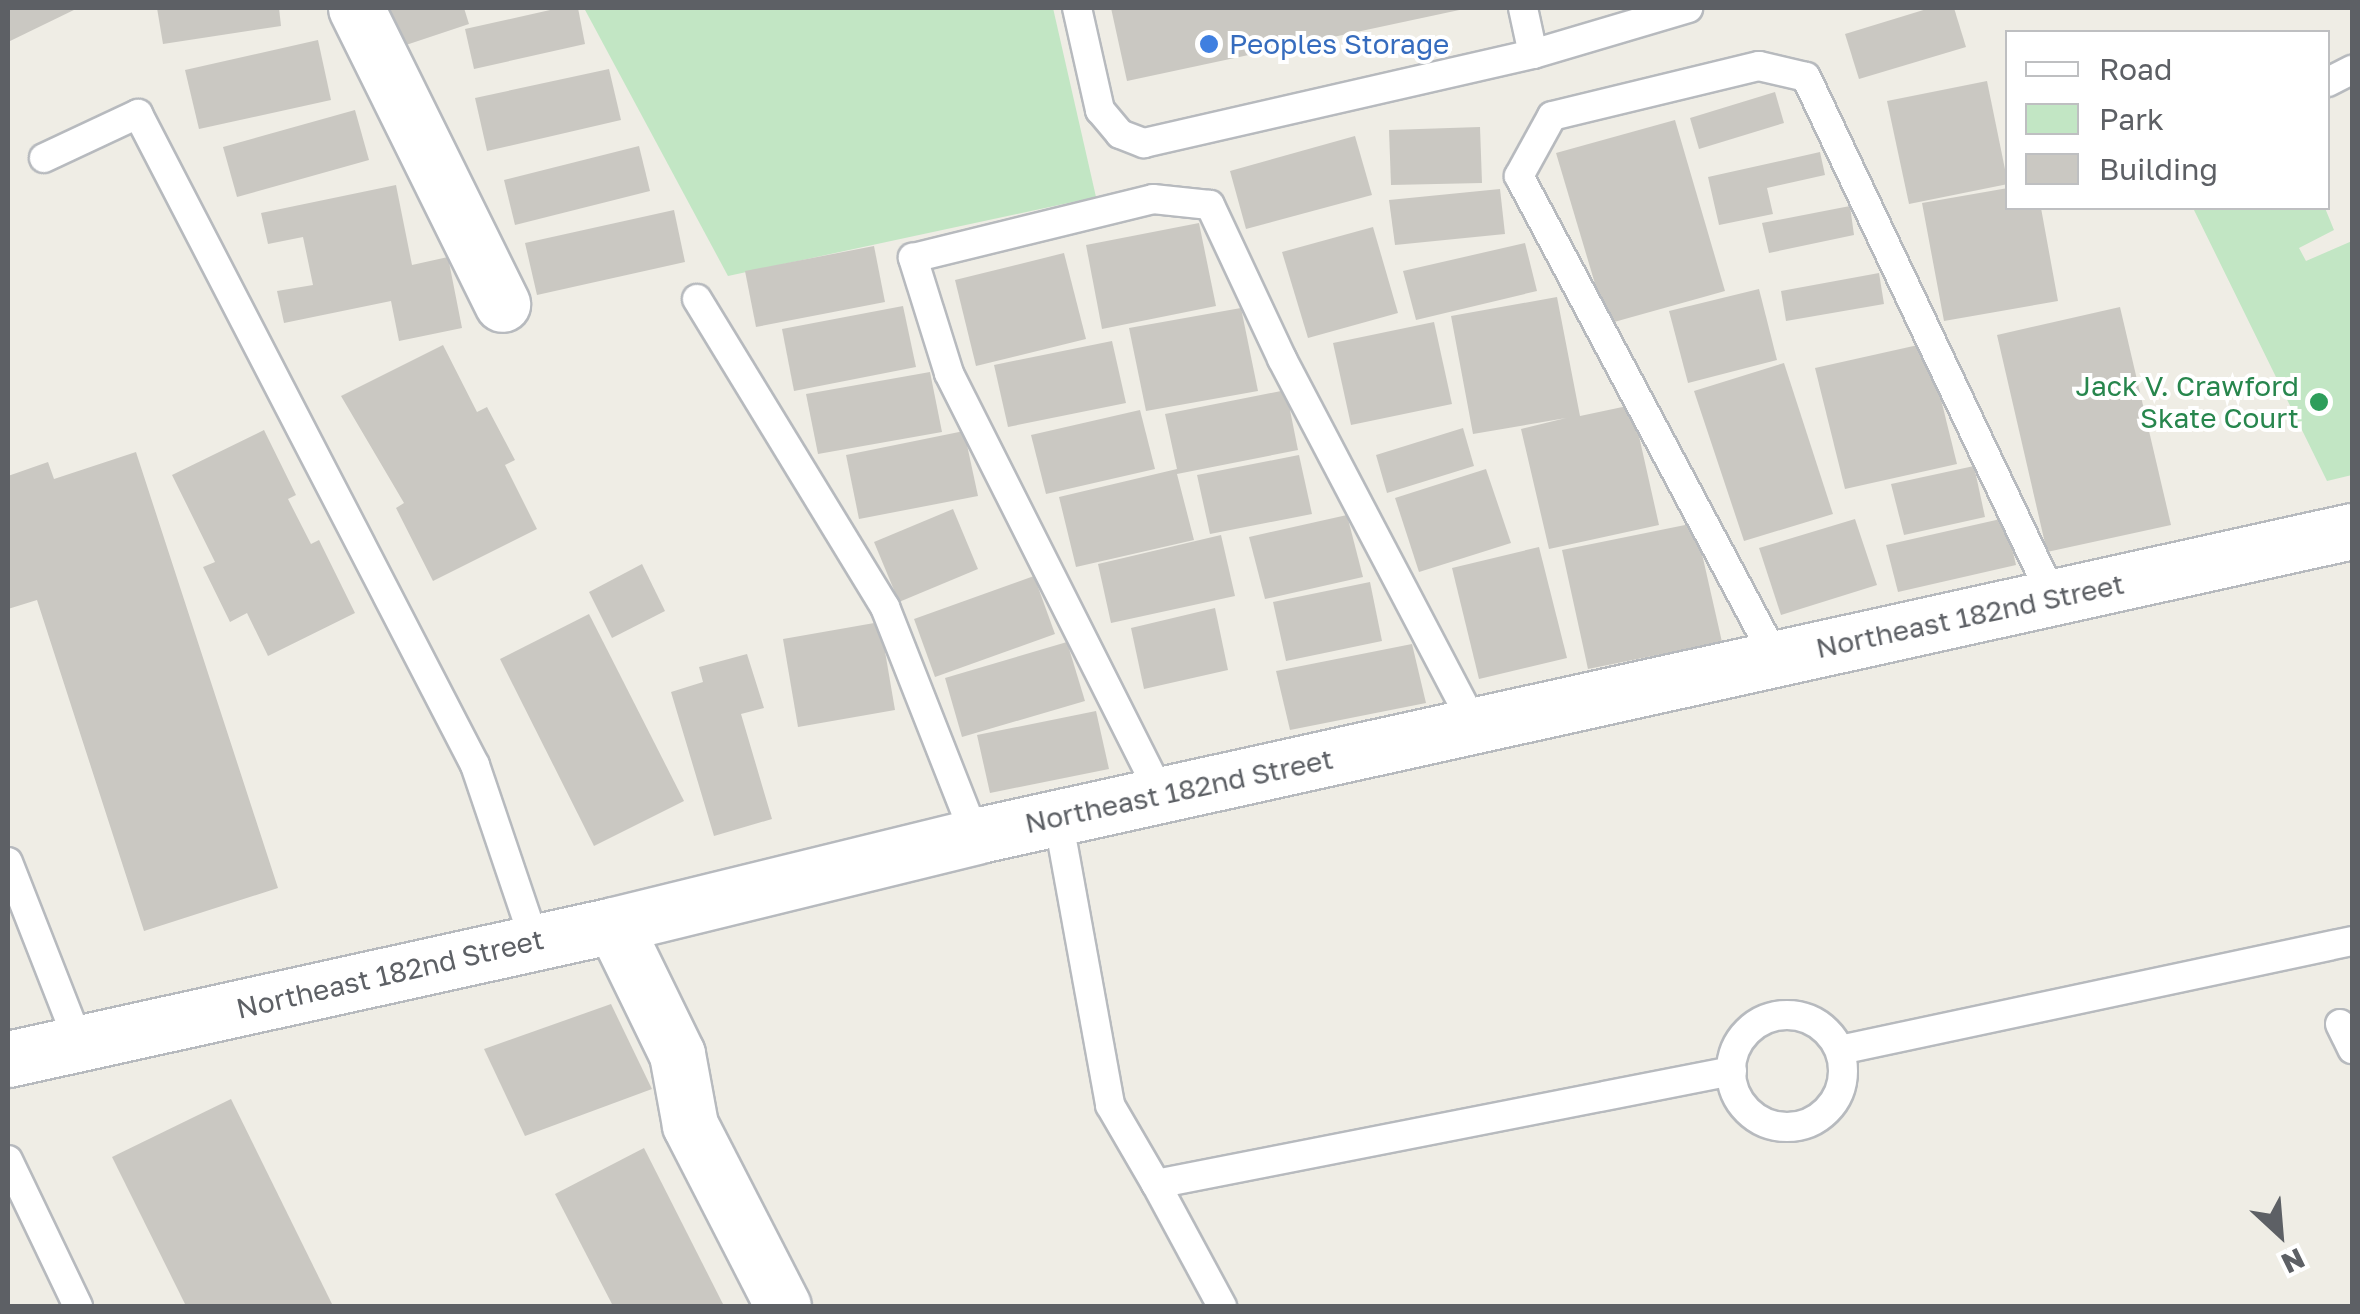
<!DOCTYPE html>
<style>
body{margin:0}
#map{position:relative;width:2360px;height:1314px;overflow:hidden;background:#efede5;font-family:"Golos Text",sans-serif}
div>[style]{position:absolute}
.green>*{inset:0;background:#c2e6c4}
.building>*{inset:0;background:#cac8c2}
.roads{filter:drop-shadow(2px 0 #b7babe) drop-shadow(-2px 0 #b7babe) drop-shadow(0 2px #b7babe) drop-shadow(0 -2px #b7babe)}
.lane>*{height:28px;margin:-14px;padding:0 14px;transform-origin:14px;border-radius:14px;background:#fff}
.lane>.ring{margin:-14px;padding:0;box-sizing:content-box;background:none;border:28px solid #fff;border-radius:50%}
.street>*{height:55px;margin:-27.5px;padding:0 27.5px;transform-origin:27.5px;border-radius:27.5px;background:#fff}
.secondary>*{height:55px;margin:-27.5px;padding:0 27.5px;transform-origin:27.5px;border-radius:27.5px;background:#fff}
.dots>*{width:28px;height:28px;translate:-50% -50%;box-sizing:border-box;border:5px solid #fff;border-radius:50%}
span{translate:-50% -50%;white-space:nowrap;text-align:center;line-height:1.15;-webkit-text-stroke:8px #fff;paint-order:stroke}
.shop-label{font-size:28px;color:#366cbe}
.left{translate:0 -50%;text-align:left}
.leisure-label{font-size:28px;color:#27864d}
.right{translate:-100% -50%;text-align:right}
.street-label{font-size:28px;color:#5d6065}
.frame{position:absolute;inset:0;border:10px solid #5d6065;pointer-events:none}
.legend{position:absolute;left:2005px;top:30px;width:325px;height:180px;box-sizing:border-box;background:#fff;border:2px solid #bebfc1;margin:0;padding:12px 18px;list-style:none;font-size:30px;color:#5d6065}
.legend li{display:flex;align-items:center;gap:20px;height:50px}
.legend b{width:50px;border:2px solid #bebfc1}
.north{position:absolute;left:2230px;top:1184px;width:100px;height:100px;-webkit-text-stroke:8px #fff;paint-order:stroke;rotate:154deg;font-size:28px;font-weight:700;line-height:40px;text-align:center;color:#5d6065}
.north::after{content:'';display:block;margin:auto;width:35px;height:45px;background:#5d6065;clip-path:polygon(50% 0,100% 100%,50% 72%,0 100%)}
</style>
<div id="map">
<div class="green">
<div style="clip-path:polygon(584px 8px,1053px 8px,1096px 197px,728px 276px)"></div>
<div style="clip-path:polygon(2193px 208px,2325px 208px,2334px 230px,2299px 248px,2306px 261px,2352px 241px,2352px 475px,2327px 481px)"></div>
</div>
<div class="building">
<div style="clip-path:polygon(8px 8px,78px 8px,8px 42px)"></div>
<div style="clip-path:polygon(157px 8px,279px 8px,281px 26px,163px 44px)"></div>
<div style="clip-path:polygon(377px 8px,464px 8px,469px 24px,391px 50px)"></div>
<div style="clip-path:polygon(559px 8px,578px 8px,585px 44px,474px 69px,465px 29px)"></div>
<div style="clip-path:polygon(1111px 8px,1463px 8px,1464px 9px,1127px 81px)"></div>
<div style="clip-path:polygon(1930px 8px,1954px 8px,1966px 47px,1859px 79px,1845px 34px)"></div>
<div style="clip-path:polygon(318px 40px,331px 100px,199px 129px,185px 70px)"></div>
<div style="clip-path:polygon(609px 69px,621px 120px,487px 151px,475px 98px)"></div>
<div style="clip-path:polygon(1987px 81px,2008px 184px,1909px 204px,1887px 101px)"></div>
<div style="clip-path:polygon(1775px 92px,1784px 123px,1699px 149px,1690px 118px)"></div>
<div style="clip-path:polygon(355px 110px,369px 160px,237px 197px,223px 147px)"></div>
<div style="clip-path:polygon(1675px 120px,1725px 291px,1607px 324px,1556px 153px)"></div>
<div style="clip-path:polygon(1480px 127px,1482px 183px,1391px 185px,1389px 130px)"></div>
<div style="clip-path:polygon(1355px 136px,1372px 195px,1246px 229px,1230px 171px)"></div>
<div style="clip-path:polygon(639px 146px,650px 191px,515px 225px,504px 180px)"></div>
<div style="clip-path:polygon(1820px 152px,1825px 175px,1767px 188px,1773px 214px,1719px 225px,1708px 177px)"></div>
<div style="clip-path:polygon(396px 185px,412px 265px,448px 257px,462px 328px,399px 341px,391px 301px,284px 323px,277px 291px,313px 285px,303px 237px,268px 244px,261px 213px)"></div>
<div style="clip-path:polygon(2008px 188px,2008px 208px,2041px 208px,2058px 301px,1944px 321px,1922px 203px)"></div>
<div style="clip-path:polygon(1500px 189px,1505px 234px,1395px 245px,1389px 200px)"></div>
<div style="clip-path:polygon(1850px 206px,1854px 235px,1769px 253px,1762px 223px)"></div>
<div style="clip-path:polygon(674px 210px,685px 262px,537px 295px,525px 243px)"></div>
<div style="clip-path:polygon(1199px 223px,1216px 306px,1102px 329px,1086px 245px)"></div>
<div style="clip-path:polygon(1373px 227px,1398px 313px,1308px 338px,1282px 252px)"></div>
<div style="clip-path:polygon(1525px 243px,1537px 291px,1416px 320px,1403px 271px)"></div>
<div style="clip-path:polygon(874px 246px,885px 302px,756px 327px,745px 271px)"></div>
<div style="clip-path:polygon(1064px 253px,1086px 339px,976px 366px,955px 280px)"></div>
<div style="clip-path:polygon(1879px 273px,1884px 304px,1786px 321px,1781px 291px)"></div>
<div style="clip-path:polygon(1759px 289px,1777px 360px,1688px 383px,1669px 311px)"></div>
<div style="clip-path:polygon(1557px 297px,1580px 416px,1632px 405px,1659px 525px,1549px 549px,1521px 429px,1566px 418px,1473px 434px,1451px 316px)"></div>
<div style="clip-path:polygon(903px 306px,916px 367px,794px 391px,782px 329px)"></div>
<div style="clip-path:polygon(2120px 307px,2171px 525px,2047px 552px,1997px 335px)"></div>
<div style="clip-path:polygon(1241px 308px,1258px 391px,1146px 411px,1129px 328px)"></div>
<div style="clip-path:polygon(1434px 322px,1452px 404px,1351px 425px,1333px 343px)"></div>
<div style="clip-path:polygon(1112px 341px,1126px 403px,1008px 427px,994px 365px)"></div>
<div style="clip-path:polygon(1927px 343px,1957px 464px,1845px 489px,1815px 368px)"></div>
<div style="clip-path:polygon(443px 345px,477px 412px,487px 407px,515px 460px,505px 465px,537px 529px,433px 581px,396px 508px,404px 503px,341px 396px)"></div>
<div style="clip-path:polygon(1784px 363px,1833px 514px,1744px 541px,1694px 391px)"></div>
<div style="clip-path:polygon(930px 372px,942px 432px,818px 454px,806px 394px)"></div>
<div style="clip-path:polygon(1286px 390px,1298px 450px,1177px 474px,1194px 540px,1076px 567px,1059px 497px,1177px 469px,1165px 414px)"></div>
<div style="clip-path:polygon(1140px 410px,1155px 469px,1046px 494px,1031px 435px)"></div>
<div style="clip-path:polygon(1463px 428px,1474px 466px,1387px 493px,1376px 455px)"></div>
<div style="clip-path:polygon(264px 430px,296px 495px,288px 499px,311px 544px,319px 540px,355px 613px,268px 656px,247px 613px,230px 622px,203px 567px,215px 562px,172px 475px)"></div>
<div style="clip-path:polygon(964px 431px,978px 496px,859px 519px,846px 455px)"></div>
<div style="clip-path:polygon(136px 452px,278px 888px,144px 931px,37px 600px,8px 609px,8px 476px,48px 462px,54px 479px)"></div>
<div style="clip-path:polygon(1299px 455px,1312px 514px,1210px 534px,1197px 475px)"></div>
<div style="clip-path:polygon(1974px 466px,1985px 517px,1904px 535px,1891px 484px)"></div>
<div style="clip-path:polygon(1486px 469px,1511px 543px,1419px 572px,1395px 498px)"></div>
<div style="clip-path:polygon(953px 509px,978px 569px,899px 602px,874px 542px)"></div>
<div style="clip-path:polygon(1347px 515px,1363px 577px,1265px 599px,1249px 537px)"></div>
<div style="clip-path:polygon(2005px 518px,2016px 565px,1898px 592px,1886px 545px)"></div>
<div style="clip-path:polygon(1855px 519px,1877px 585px,1781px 615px,1759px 548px)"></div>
<div style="clip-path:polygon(1695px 523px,1722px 642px,1588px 669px,1562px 550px)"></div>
<div style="clip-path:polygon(1221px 535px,1235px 596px,1111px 623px,1098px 564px)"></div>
<div style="clip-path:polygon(1539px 547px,1567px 658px,1479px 679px,1452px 568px)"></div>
<div style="clip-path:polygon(642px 564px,665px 611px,612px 638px,589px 592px)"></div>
<div style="clip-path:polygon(1034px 576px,1055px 634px,935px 677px,914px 619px)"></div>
<div style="clip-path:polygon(1370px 582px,1382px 641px,1286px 661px,1273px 602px)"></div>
<div style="clip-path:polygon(1215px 608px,1228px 670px,1144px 689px,1131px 628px)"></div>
<div style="clip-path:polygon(589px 614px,684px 801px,594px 846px,500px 659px)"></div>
<div style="clip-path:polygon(880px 622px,895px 710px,798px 727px,783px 639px)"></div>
<div style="clip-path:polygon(1067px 642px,1085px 701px,962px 737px,945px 678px)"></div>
<div style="clip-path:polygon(1412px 644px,1426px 703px,1290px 730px,1276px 671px)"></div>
<div style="clip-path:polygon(747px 654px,764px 708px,741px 714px,772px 819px,714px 836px,671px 692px,703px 682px,699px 667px)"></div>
<div style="clip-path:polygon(1096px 711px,1109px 769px,990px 793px,977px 735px)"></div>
<div style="clip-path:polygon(611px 1004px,652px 1089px,525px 1136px,484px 1049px)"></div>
<div style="clip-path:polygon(231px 1099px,333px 1306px,186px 1306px,112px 1157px)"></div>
<div style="clip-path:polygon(644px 1148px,724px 1306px,613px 1306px,555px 1194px)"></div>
</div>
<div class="roads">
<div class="lane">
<div style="left:1077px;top:8px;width:105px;rotate:77.3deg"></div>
<div style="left:1100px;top:110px;width:31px;rotate:50deg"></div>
<div style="left:1120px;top:134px;width:26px;rotate:21deg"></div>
<div style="left:1144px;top:143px;width:399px;rotate:-12.9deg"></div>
<div style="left:1533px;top:54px;width:47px;rotate:-102.3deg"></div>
<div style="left:1533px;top:54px;width:162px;rotate:-16.5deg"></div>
<div style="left:2328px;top:82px;width:27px;rotate:-27deg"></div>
<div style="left:44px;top:158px;width:104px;rotate:-25.1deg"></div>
<div style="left:138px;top:114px;width:733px;rotate:62.63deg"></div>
<div style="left:475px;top:765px;width:187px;rotate:71.3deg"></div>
<div style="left:697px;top:299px;width:361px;rotate:58.6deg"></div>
<div style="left:885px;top:607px;width:246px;rotate:68.5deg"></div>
<div style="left:1776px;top:659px;width:547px;rotate:-118.02deg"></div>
<div style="left:1519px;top:176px;width:68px;rotate:-61.2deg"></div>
<div style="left:1552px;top:116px;width:213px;rotate:-13.6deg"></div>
<div style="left:1759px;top:66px;width:48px;rotate:13.2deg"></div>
<div style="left:1806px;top:77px;width:577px;rotate:64.63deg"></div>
<div style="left:1161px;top:795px;width:472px;rotate:-116.7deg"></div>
<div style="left:949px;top:373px;width:121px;rotate:-107.4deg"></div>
<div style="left:913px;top:258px;width:247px;rotate:-13.8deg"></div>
<div style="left:1153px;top:199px;width:57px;rotate:6deg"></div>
<div style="left:1210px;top:205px;width:170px;rotate:64.9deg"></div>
<div style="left:1282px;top:359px;width:416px;rotate:62.3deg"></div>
<div style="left:1058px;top:818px;width:292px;rotate:79.7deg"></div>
<div style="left:1110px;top:1105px;width:91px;rotate:59.8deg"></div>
<div style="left:1156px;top:1184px;width:587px;rotate:-11.1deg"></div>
<div style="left:8px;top:862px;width:194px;rotate:68.6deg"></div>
<div class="ring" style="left:1731px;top:1015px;width:84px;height:84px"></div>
<div style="left:2340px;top:1024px;width:28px;rotate:64deg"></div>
<div style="left:1840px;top:1050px;width:523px;rotate:-12.02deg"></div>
<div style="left:8px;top:1160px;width:162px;rotate:64.4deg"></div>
<div style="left:1156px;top:1184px;width:139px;rotate:61.6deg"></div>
</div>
<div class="street">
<div style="left:356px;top:8px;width:330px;rotate:63.7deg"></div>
<div style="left:614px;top:925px;width:144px;rotate:64deg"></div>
<div style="left:677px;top:1054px;width:72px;rotate:79.6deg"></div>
<div style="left:690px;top:1125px;width:203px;rotate:62.8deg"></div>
</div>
<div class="secondary">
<div style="left:8px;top:1059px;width:621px;rotate:-12.47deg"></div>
<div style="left:614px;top:925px;width:372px;rotate:-13.8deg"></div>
<div style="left:975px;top:836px;width:1410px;rotate:-12.49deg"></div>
</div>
</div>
<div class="dots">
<div style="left:1209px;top:44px;background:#3f7fe0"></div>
<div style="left:2319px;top:402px;background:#2e9e5b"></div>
</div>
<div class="shop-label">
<span class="left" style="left:1229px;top:44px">Peoples Storage</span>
</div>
<div class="leisure-label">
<span class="right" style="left:2299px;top:402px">Jack V. Crawford<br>Skate Court</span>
</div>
<div class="street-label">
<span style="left:1970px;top:616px;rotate:-12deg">Northeast 182nd Street</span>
<span style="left:1179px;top:791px;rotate:-12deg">Northeast 182nd Street</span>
<span style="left:390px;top:974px;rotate:-13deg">Northeast 182nd Street</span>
</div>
<div class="frame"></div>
<ul class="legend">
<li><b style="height:12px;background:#fff"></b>Road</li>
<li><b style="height:28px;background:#c2e6c4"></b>Park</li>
<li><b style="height:28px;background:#cac8c2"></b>Building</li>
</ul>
<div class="north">N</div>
</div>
